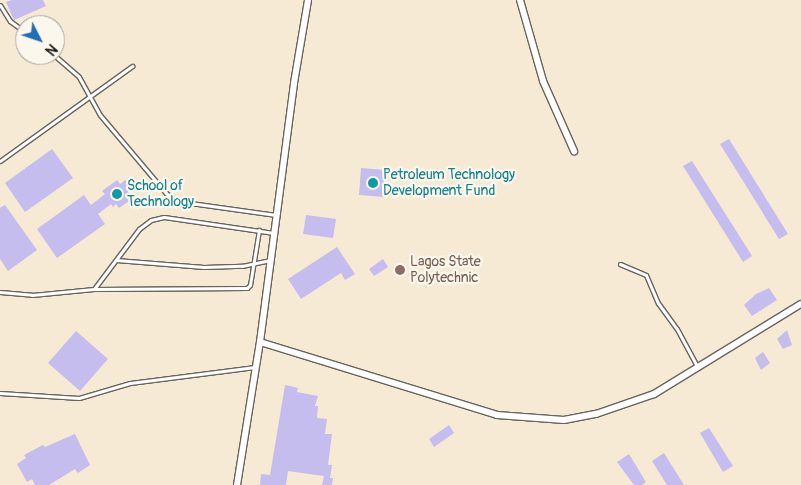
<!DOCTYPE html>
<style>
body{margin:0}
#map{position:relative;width:801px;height:485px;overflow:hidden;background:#f6ead5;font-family:Pangolin,sans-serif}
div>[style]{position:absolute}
.building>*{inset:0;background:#c4bded}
.path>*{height:1px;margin-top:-0.5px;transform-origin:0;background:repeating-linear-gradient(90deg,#68645d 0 1px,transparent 0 5px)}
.roads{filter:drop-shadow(1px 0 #68645d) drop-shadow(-1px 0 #68645d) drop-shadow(0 1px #68645d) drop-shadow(0 -1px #68645d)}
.lane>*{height:3px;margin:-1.5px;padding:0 1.5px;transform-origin:1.5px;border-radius:1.5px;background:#fff}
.street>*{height:6px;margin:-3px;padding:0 3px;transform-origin:3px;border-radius:3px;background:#fff}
.dots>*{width:14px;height:14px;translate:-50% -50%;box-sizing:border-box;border:2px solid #fbf7ec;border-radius:50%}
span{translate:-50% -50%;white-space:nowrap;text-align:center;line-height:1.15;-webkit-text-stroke:4.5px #fbf7ec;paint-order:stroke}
.culture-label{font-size:14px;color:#0d838f}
.left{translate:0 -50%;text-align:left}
.education-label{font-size:14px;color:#785e54}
.north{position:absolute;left:15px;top:15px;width:50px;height:50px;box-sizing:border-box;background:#fbf7ec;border:1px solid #a29f99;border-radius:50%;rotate:131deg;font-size:14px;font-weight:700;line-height:20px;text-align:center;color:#1c1c1c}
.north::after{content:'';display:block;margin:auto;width:18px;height:22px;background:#1f6fb2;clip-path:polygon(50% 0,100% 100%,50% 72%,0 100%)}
</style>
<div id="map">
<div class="building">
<div style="clip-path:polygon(12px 0,43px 0,46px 6px,14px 20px,6px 2px)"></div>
<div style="clip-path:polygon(729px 139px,788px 234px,779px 239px,720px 144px)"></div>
<div style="clip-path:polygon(52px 149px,73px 178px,25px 212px,5px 183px)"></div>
<div style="clip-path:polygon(692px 161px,752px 256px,743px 262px,683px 166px)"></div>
<div style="clip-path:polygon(361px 168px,386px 170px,384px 197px,359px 195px)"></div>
<div style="clip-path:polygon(129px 177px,136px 185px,128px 191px,130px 194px,126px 197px,129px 201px,119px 208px,116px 204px,113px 207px,111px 204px,98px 214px,105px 224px,57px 258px,37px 229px,84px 195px,91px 205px,105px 194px,102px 191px,117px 180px,120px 184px)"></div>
<div style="clip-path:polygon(5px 205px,37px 250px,8px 271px,0 259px,0 208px)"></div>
<div style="clip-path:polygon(306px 215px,336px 219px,333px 238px,303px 234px)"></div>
<div style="clip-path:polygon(337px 247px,355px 274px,345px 280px,341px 273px,301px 299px,288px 279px)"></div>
<div style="clip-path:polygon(383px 259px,388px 267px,374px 276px,369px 269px)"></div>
<div style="clip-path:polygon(769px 288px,777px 300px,752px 316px,744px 305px,756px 294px)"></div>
<div style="clip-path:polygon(787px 330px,792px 345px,783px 349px,777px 339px)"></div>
<div style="clip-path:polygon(76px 331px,108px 359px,80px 391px,48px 363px)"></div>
<div style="clip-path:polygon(763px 352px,770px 363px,761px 370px,755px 358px)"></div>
<div style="clip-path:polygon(285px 385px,298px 388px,297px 392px,318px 396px,315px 406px,318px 406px,317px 418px,327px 419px,325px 434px,332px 434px,328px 465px,332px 465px,330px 478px,333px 478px,332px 485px,322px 485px,324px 476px,288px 471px,286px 485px,260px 485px,261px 474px,270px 475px)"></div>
<div style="clip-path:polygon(449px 425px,454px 433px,434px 447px,429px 439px)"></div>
<div style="clip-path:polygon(709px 428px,733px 466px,723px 472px,700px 433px)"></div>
<div style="clip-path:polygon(75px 434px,90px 465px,78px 473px,75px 469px,49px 485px,35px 485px,32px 479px,27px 482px,17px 464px,26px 458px,24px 455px,43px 445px,45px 447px)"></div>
<div style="clip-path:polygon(664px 453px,684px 485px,667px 485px,652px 461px)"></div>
<div style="clip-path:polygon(629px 454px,646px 482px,642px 485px,634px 485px,617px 462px)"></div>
</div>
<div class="path">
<div style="left:646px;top:485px;width:1px"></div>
</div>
<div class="roads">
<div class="lane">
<div style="left:0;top:5px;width:19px;rotate:58deg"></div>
<div style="left:10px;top:21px;width:19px;rotate:36deg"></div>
<div style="left:54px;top:55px;width:33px;rotate:41deg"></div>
<div style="left:79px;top:77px;width:43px;rotate:61.1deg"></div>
<div style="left:100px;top:115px;width:102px;rotate:49.8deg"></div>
<div style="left:166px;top:193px;width:13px;rotate:39deg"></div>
<div style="left:176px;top:201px;width:101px;rotate:8deg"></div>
<div style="left:0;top:161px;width:163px;rotate:-35.7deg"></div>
<div style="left:116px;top:260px;width:88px;rotate:4.5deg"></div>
<div style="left:204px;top:267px;width:38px;rotate:-2deg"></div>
<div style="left:242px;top:266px;width:29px;rotate:-12deg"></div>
<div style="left:620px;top:264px;width:28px;rotate:23deg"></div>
<div style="left:646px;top:275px;width:30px;rotate:67deg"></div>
<div style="left:658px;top:303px;width:32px;rotate:54deg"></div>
<div style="left:677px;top:329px;width:42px;rotate:61.6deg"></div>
<div style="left:94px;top:289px;width:153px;rotate:-0.4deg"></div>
<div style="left:247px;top:288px;width:4px;rotate:-45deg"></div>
<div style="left:250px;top:285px;width:56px;rotate:-80.7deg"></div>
<div style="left:0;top:292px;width:32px;rotate:5deg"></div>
<div style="left:32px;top:295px;width:62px;rotate:-5.5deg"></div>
<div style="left:94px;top:289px;width:75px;rotate:-53.1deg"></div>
<div style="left:139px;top:229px;width:15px;rotate:-37deg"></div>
<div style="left:151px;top:220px;width:13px;rotate:-13deg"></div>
<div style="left:164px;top:217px;width:111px;rotate:8.3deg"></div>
<div style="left:0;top:393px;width:79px;rotate:3.6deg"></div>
<div style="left:79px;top:398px;width:53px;rotate:-16.4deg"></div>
<div style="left:130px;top:383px;width:126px;rotate:-7.3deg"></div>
</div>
<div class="street">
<div style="left:520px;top:0;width:84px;rotate:74.1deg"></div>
<div style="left:543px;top:81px;width:77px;rotate:66.1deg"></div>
<div style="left:260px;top:342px;width:248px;rotate:17.1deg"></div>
<div style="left:497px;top:415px;width:67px;rotate:4.3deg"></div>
<div style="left:564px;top:420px;width:33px;rotate:-11deg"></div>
<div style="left:596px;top:414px;width:61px;rotate:-19deg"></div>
<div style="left:654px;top:394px;width:172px;rotate:-31.5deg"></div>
<div style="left:237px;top:485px;width:145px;rotate:-80.9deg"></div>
<div style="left:260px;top:342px;width:261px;rotate:-82.5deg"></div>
<div style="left:294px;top:83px;width:84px;rotate:-80.4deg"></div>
</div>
</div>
<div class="dots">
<div style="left:373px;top:183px;background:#0f9aa8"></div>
<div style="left:117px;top:194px;background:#0f9aa8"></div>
<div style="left:400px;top:270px;background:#8d6e63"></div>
</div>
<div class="culture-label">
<span class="left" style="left:383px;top:183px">Petroleum Technology<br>Development Fund</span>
<span class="left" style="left:127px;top:194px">School of<br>Technology</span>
</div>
<div class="education-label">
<span class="left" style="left:410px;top:270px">Lagos State<br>Polytechnic</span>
</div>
<div class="north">N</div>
</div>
